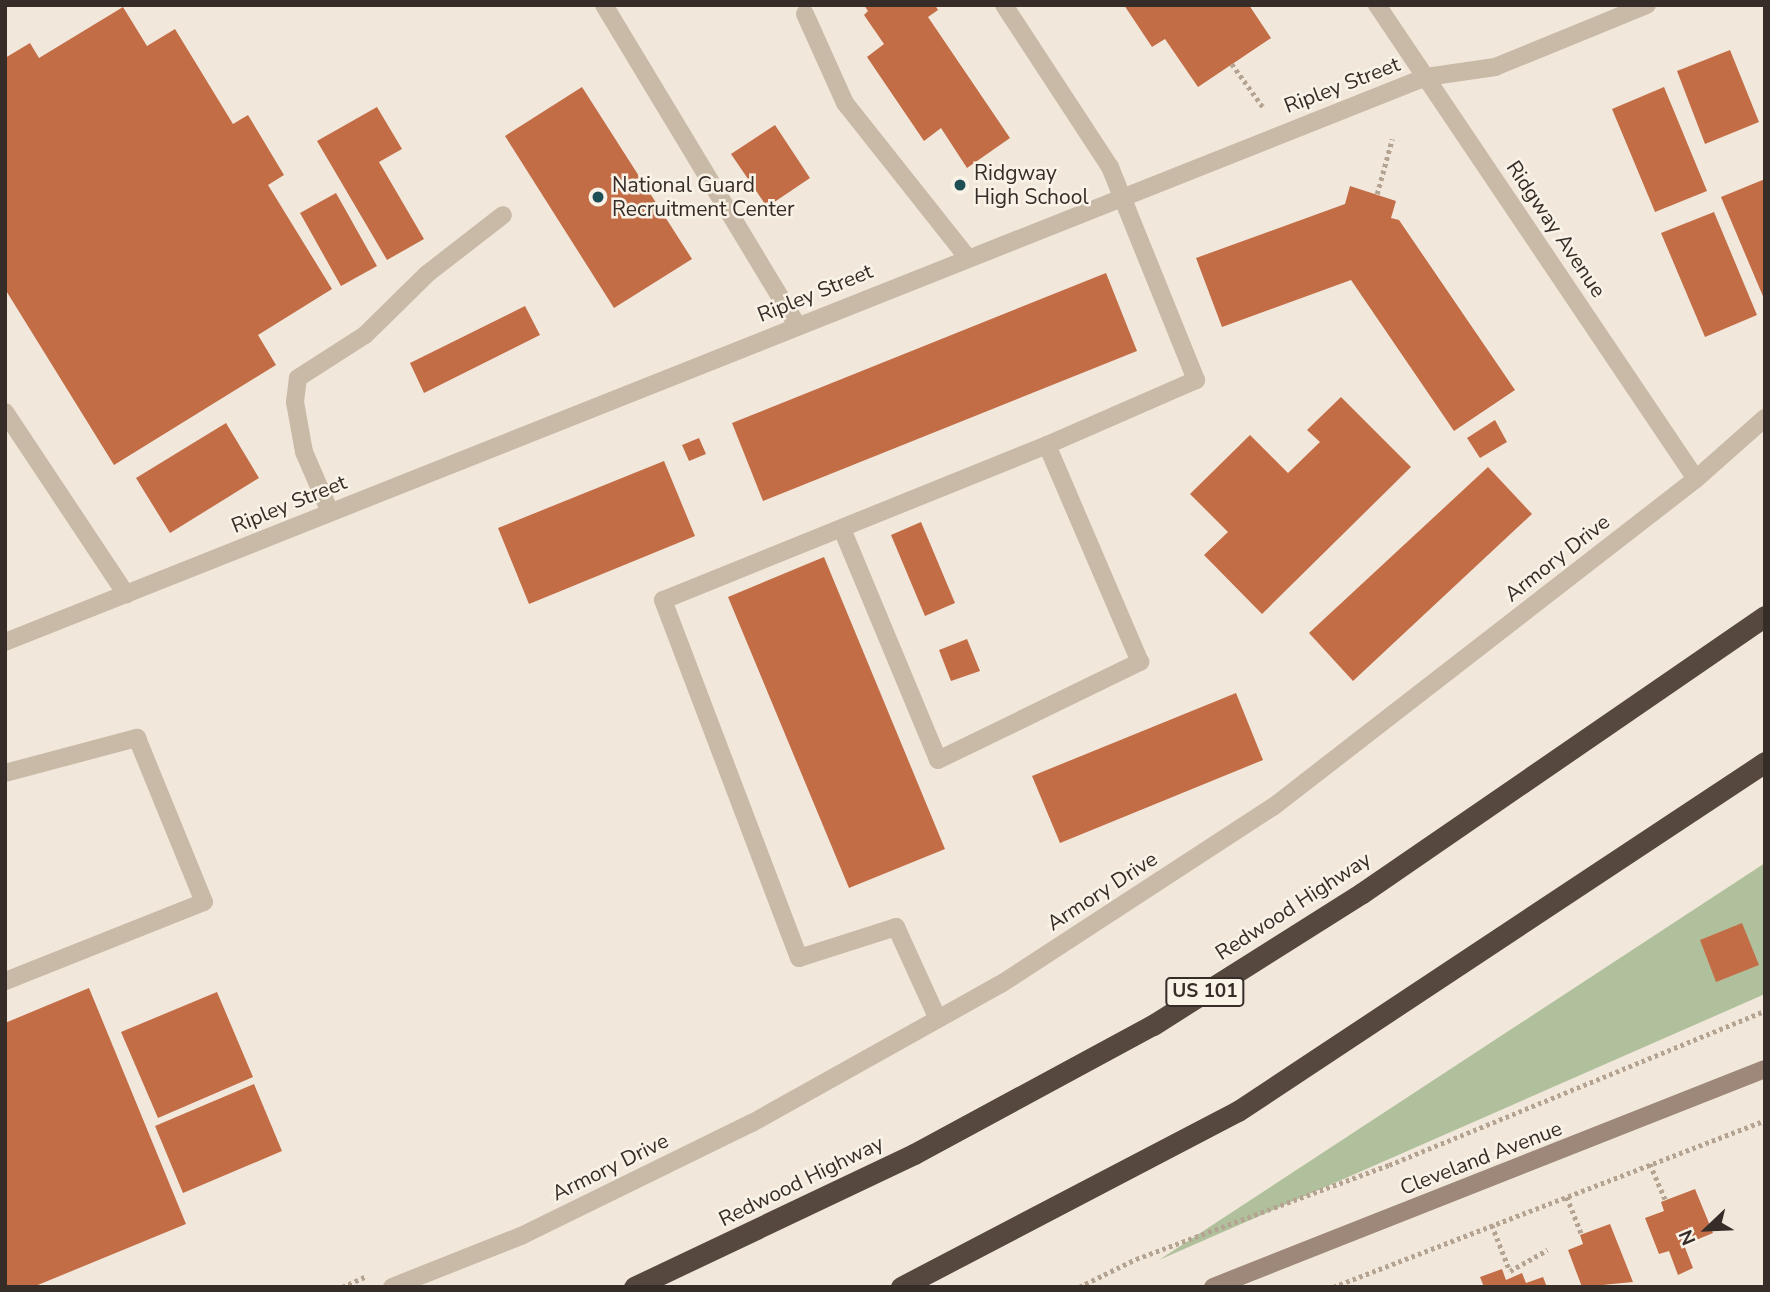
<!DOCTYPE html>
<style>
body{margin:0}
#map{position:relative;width:1770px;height:1292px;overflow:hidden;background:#f1e8db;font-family:"Nunito Sans",sans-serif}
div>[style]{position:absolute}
.green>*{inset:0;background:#b1c09c}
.building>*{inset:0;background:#c36d47}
.path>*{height:4.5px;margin-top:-2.25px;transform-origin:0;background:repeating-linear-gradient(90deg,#b5a392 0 3.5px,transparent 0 7px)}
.lane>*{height:18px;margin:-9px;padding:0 9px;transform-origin:9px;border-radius:9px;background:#c9b9a7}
.street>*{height:18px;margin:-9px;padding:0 9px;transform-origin:9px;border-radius:9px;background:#c9b9a7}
.secondary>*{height:18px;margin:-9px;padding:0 9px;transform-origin:9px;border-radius:9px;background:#9d8879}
.highway>*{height:21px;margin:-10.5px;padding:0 10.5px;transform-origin:10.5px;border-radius:10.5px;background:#56483f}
.dots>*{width:19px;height:19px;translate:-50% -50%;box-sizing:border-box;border:4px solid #f9f2e7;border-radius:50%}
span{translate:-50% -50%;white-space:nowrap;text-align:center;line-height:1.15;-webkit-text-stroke:5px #f9f2e7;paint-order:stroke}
.shield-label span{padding:2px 5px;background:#f9f2e7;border:2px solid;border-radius:5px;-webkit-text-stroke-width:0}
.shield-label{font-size:19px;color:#362d28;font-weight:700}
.street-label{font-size:21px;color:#362d28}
.poi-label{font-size:21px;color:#362d28}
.left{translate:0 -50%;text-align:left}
.frame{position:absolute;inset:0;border:7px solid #362d28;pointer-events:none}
.north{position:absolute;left:1672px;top:1194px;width:70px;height:70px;-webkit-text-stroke:5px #f9f2e7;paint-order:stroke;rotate:247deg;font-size:19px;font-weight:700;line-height:28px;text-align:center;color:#362d28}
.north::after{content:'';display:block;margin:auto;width:24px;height:32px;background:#362d28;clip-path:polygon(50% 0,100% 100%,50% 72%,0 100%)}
</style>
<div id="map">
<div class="green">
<div style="clip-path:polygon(1765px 863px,1765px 994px,1159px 1260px)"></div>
</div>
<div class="building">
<div style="clip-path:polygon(864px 5px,935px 5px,938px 10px,928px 17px,1010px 138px,967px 168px,941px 128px,924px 141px,867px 57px,884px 44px,864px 15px,868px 11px)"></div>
<div style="clip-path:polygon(1124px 5px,1249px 5px,1271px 38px,1198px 87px,1165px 39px,1152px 47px)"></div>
<div style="clip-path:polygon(123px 7px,147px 46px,175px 29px,233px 124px,248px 115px,284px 175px,268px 185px,332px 289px,258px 335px,276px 365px,114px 465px,5px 289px,5px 58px,30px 43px,39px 58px)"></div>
<div style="clip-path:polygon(1730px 50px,1759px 122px,1705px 144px,1677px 71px)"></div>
<div style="clip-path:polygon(582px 87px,692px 259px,614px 308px,505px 136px)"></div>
<div style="clip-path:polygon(1664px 87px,1707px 191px,1655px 212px,1612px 109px)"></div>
<div style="clip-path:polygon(377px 107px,402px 149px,379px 162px,424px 239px,387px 260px,317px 141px)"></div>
<div style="clip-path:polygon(775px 125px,810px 178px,767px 207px,731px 154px)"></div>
<div style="clip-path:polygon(1765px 179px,1765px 301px,1721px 197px)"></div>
<div style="clip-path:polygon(1350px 186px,1396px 201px,1391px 218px,1399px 220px,1515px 390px,1454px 431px,1351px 280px,1222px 327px,1196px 258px,1345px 204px)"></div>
<div style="clip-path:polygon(336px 193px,377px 266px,341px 286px,300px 213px)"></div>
<div style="clip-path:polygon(1714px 212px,1757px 315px,1705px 337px,1661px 233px)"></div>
<div style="clip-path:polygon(1106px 273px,1137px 351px,763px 501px,732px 423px)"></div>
<div style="clip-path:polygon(525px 306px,540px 335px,424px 393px,410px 363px)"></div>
<div style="clip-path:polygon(1341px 397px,1411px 467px,1262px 614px,1204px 555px,1228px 532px,1190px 494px,1250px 435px,1288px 473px,1320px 442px,1307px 430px)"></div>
<div style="clip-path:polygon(1495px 420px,1507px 442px,1480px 458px,1467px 438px)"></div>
<div style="clip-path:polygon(226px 423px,259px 478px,170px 533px,136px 478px)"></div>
<div style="clip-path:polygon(699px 438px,706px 454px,689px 461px,682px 445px)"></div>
<div style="clip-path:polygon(664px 461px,695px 536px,529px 604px,498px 528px)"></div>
<div style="clip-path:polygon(1488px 467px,1532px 514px,1353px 681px,1309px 633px)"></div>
<div style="clip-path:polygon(921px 522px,955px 603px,925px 616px,891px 535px)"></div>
<div style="clip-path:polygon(824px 557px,945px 849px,849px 888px,728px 597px)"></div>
<div style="clip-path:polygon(967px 639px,980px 671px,951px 681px,939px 650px)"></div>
<div style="clip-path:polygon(1236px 693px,1263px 760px,1060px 843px,1032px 776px)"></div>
<div style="clip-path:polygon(1742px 923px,1759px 965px,1716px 982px,1700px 940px)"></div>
<div style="clip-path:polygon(89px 988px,186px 1224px,33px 1287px,7px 1287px,5px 1023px)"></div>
<div style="clip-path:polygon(217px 992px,253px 1077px,158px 1118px,121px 1032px)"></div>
<div style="clip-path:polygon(254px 1084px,282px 1151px,183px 1193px,155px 1126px)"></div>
<div style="clip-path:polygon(1695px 1189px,1713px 1233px,1684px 1245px,1693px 1268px,1678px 1275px,1669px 1251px,1659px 1254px,1645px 1218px,1664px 1211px,1661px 1202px)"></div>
<div style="clip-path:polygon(1610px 1224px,1633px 1282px,1582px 1287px,1568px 1250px,1583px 1244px,1580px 1235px)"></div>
<div style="clip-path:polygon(1502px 1269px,1506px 1280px,1522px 1273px,1526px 1283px,1543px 1277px,1547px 1287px,1484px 1287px,1480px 1277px)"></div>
</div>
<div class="path">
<div style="left:1232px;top:64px;width:53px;rotate:54.2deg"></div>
<div style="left:1377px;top:194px;width:57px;rotate:-74.7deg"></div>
<div style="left:1650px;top:1164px;width:40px;rotate:66.6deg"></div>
<div style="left:1567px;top:1197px;width:41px;rotate:68.5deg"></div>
<div style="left:1492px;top:1225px;width:49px;rotate:68.6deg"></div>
<div style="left:1510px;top:1271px;width:43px;rotate:-29.6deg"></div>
<div style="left:342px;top:1287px;width:27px;rotate:-24deg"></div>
<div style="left:1079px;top:1287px;width:64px;rotate:-26.2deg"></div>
<div style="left:1136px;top:1259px;width:270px;rotate:-20.4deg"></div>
<div style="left:1389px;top:1165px;width:406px;rotate:-22.3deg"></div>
<div style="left:1333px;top:1287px;width:463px;rotate:-21.1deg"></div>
</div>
<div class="lane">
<div style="left:604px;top:5px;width:374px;rotate:58.9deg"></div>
<div style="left:1004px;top:5px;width:194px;rotate:56.8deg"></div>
<div style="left:1110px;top:167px;width:230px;rotate:68deg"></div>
<div style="left:1196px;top:380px;width:163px;rotate:156.4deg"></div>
<div style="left:805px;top:14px;width:98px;rotate:65.8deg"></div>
<div style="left:845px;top:103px;width:196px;rotate:51.6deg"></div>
<div style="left:5px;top:412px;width:219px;rotate:56.4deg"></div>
<div style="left:330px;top:512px;width:65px;rotate:-113.4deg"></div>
<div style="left:304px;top:452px;width:51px;rotate:-100.2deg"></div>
<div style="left:295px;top:402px;width:24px;rotate:-83deg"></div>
<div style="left:298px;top:378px;width:80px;rotate:-32.7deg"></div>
<div style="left:365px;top:335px;width:87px;rotate:-44.5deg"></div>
<div style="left:427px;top:274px;width:96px;rotate:-37.8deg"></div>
<div style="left:842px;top:529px;width:250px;rotate:67.4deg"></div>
<div style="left:938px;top:760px;width:225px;rotate:-25.9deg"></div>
<div style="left:1140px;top:662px;width:236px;rotate:-113.2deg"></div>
<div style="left:1047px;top:445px;width:414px;rotate:158deg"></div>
<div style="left:663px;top:600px;width:383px;rotate:69.2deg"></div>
<div style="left:799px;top:958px;width:102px;rotate:-17.7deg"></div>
<div style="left:896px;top:927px;width:101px;rotate:65.5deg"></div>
<div style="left:5px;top:773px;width:137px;rotate:-14.9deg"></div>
<div style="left:137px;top:738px;width:177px;rotate:67.8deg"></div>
<div style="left:204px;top:902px;width:214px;rotate:158.3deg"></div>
</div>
<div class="street">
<div style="left:1377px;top:5px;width:571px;rotate:56.06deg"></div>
<div style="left:5px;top:642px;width:1529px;rotate:-21.68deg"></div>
<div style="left:1426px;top:77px;width:70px;rotate:-8.2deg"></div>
<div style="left:1495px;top:67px;width:164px;rotate:-22.2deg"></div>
<div style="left:392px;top:1287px;width:139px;rotate:-21.6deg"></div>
<div style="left:521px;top:1236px;width:257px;rotate:-26.1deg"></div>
<div style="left:752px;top:1123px;width:285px;rotate:-29.2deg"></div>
<div style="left:1001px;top:984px;width:325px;rotate:-33.1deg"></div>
<div style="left:1273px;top:807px;width:535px;rotate:-37.79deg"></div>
<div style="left:1696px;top:479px;width:92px;rotate:-41.5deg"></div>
</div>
<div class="secondary">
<div style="left:1213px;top:1287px;width:593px;rotate:-21.55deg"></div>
</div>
<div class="highway">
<div style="left:634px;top:1287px;width:310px;rotate:-25.4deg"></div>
<div style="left:914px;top:1154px;width:272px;rotate:-28.4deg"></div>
<div style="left:1153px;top:1025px;width:247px;rotate:-32.3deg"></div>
<div style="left:1362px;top:893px;width:489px;rotate:-34.5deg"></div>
<div style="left:901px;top:1287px;width:380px;rotate:-27.6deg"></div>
<div style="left:1238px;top:1111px;width:632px;rotate:-33.51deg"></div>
</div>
<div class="dots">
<div style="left:960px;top:185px;background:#1e4f56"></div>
<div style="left:598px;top:197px;background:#1e4f56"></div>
</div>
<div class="shield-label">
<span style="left:1205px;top:992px">US 101</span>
</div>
<div class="street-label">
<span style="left:1342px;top:85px;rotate:-21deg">Ripley Street</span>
<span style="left:1556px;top:229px;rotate:56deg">Ridgway Avenue</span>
<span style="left:815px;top:293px;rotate:-22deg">Ripley Street</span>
<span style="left:289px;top:504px;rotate:-22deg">Ripley Street</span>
<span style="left:1557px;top:558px;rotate:-38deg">Armory Drive</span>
<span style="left:1102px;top:891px;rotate:-33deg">Armory Drive</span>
<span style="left:1293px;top:906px;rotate:-33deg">Redwood Highway</span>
<span style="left:1481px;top:1158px;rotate:-21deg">Cleveland Avenue</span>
<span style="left:610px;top:1167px;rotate:-26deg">Armory Drive</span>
<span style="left:801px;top:1181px;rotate:-26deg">Redwood Highway</span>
</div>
<div class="poi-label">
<span class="left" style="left:974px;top:185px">Ridgway<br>High School</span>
<span class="left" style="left:612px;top:197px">National Guard<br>Recruitment Center</span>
</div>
<div class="frame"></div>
<div class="north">N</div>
</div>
